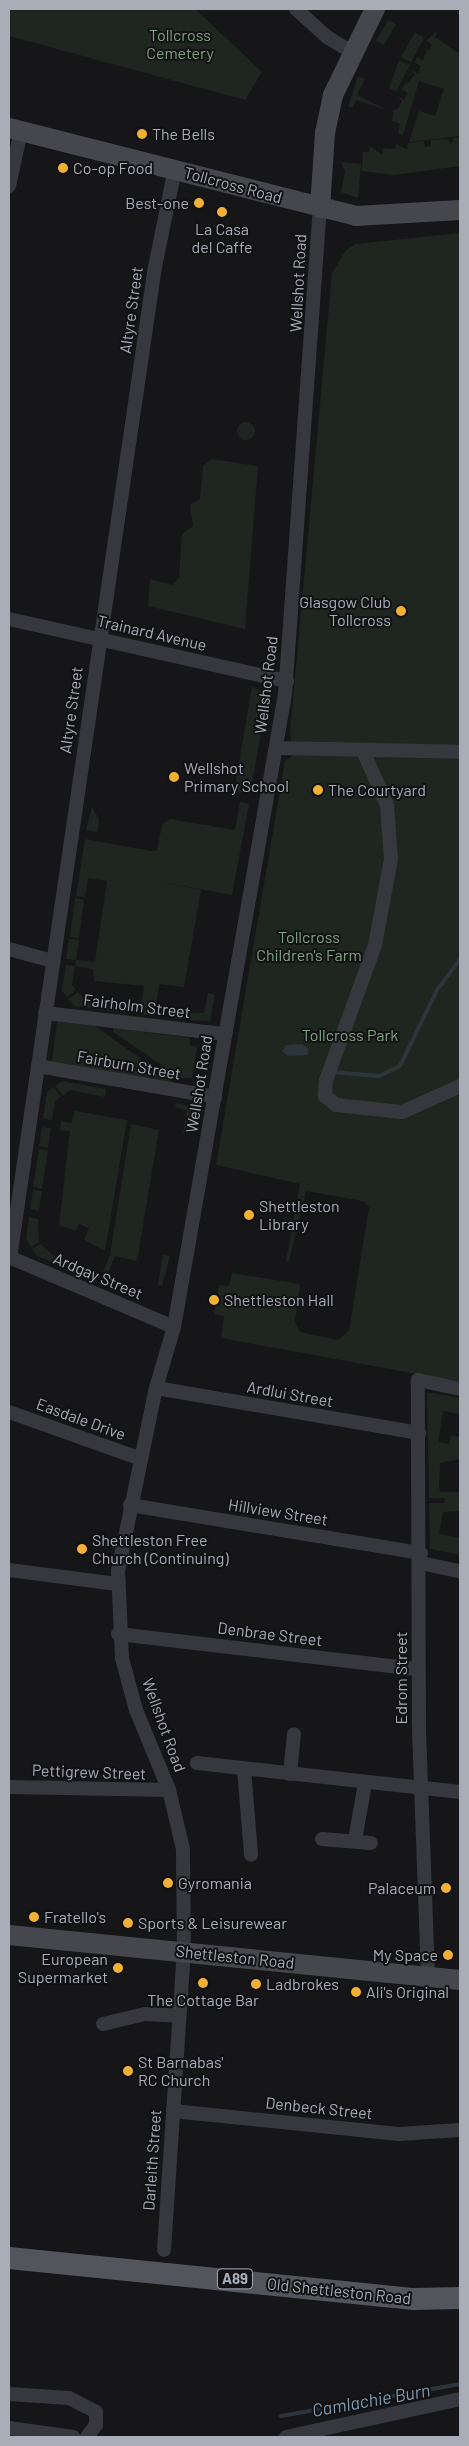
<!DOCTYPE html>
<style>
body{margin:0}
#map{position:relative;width:469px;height:2446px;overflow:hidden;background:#161618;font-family:Barlow,sans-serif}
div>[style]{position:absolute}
.green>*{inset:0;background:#1e261f}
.round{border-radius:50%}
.water>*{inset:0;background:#2c353c}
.stream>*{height:4px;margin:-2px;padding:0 2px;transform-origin:2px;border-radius:2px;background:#2c353c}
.street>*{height:14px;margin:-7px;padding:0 7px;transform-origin:7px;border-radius:7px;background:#37383d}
.secondary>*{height:20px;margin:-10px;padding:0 10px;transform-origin:10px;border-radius:10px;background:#45474d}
.primary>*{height:22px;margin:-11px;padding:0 11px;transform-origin:11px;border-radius:11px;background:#53555c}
.dots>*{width:14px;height:14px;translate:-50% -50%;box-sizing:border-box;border:2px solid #111113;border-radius:50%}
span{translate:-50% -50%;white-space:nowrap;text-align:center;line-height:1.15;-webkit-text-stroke:4px #111113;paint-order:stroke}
.shield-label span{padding:1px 4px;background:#111113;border:1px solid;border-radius:4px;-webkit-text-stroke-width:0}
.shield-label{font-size:15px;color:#a8adb8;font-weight:700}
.park-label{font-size:16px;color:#7fa381}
.poi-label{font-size:16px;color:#a8adb8}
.left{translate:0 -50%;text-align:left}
.right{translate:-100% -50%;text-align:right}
.street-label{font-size:16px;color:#a8adb8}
.water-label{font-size:18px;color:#7f9bb3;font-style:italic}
.frame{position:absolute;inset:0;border:10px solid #a8adb8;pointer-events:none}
</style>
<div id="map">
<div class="green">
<div style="clip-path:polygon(9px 9px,195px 9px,262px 72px,245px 100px,9px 36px)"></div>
<div style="clip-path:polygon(388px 20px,396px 24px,384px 45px,376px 41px)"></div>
<div style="clip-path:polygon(438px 30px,435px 37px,460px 54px,460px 136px,409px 142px,419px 111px,435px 116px,444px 89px,419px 81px,403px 135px,398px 133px,400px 124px,392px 121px,394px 112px,390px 111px,398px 109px,402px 101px,397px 96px,404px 100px,408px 93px,401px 89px,415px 75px,411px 70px,418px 73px,421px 66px,415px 63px,417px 57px,423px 60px,427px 51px,422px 48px,429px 51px,432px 44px,426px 41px)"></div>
<div style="clip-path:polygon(415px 32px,424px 38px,411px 62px,401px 57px)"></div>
<div style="clip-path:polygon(399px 60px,410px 65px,396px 92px,389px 88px)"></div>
<div style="clip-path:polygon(358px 76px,365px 79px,357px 95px,387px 110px,356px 100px,353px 108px,348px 107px)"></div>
<div style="clip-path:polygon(460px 137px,460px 166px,394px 175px,362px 171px,363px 152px,369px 152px,370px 147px,382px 154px,383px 148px,395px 149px,396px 144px,407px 149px,408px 143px,424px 141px,425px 147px,431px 146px,431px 140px,447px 139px,452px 144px,453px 138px)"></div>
<div style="clip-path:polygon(341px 162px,361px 164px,358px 198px,341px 192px,345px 172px)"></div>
<div style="clip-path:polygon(460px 233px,460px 1382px,221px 1338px,224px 1316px,214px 1314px,219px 1285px,229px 1286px,232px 1273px,300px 1284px,295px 1321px,300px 1332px,338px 1340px,349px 1331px,369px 1207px,363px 1201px,306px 1191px,289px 1261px,286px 1261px,300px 1184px,216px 1165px,285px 761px,293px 755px,290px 733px,332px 273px,346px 250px,355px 244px)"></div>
<div class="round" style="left:237px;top:422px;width:18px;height:18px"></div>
<div style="clip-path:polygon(211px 459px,258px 466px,245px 629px,148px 606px,150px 579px,172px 585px,179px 578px,182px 534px,193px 526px,190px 505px,200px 499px,203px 466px)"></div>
<div style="clip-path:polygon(252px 687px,268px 694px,250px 794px,234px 791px)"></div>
<div style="clip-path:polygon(240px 802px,249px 804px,232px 895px,156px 881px,201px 890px,184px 987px,159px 984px,155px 1016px,120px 1012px,121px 1003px,141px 1005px,144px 986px,94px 981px,93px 969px,75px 966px,76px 960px,95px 962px,107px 881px,88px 878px,85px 897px,76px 896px,85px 839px,152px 851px,157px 850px,162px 825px,170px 819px,235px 830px)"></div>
<div style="clip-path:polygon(92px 807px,99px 819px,98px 832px,86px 830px)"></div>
<div style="clip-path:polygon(75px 898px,84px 900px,79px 938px,70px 937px)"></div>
<div style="clip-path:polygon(69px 939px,79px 940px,76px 960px,66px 959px)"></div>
<div style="clip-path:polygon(66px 965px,75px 966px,72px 985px,76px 990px,67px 997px,62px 991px)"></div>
<div style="clip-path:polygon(78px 992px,84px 999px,119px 1003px,118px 1012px,74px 1006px,68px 999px)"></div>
<div style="clip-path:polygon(208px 993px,215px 995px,210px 1021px,189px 1020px,190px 1013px,204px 1013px)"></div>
<div style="clip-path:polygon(57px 1022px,94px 1025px,176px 1084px,52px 1061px)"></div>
<div style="clip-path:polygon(113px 1028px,190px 1038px,190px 1045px,197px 1047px,192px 1078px,181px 1078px,113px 1032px)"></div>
<div style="clip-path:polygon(62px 1081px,106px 1089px,105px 1097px,70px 1090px,63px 1096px,55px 1086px)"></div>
<div style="clip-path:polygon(53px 1087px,61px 1097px,55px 1101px,52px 1120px,43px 1119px,47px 1092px)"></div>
<div style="clip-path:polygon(176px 1103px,195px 1107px,190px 1134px,183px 1133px,187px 1111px,175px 1107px)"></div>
<div style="clip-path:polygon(75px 1111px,127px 1120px,105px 1251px,84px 1240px,89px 1228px,79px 1224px,76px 1231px,59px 1225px,70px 1131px,60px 1130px,61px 1121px,71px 1123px)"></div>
<div style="clip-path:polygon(131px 1124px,159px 1130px,137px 1261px,115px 1256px,104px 1284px,99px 1282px,110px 1255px)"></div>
<div style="clip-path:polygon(42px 1127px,51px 1128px,48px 1148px,39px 1146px)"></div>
<div style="clip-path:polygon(39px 1149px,48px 1150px,42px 1189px,33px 1187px)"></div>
<div style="clip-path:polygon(33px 1190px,42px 1191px,39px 1211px,30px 1209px)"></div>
<div style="clip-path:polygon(29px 1217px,38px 1219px,39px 1242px,31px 1247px,26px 1239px)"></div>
<div style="clip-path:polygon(40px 1244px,53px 1255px,78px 1263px,75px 1271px,37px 1256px,32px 1249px)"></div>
<div style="clip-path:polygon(163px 1255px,170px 1256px,162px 1286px,158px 1285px)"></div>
<div style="clip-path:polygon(427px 1392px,460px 1398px,460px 1414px,443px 1411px,438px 1442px,449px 1444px,451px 1435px,460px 1437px,460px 1459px,440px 1463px,439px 1488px,441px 1492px,460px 1492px,460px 1511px,443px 1512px,439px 1534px,460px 1538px,460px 1555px,430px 1549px,429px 1503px,444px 1503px,445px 1498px,429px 1498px)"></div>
</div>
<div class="water">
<div style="clip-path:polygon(302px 1044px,309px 1049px,307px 1055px,288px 1056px,282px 1051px,286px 1045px)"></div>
</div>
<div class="stream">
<div style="left:333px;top:1072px;width:46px;rotate:5deg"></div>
<div style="left:379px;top:1076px;width:23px;rotate:-25deg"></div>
<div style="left:400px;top:1066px;width:85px;rotate:-64deg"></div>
<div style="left:437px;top:990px;width:39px;rotate:-53deg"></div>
<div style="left:281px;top:2416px;width:182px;rotate:-10.1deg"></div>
</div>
<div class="street">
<div style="left:296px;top:9px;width:42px;rotate:42.1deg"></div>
<div style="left:327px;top:37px;width:29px;rotate:31deg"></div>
<div style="left:9px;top:186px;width:56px;rotate:-77.7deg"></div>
<div style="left:9px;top:619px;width:285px;rotate:12.6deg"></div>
<div style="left:276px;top:748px;width:184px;rotate:1.2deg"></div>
<div style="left:363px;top:751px;width:59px;rotate:66deg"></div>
<div style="left:387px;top:805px;width:54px;rotate:85.8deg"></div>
<div style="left:391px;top:859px;width:87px;rotate:100.5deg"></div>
<div style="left:375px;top:945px;width:144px;rotate:109.9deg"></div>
<div style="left:326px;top:1080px;width:16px;rotate:94deg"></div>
<div style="left:325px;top:1096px;width:14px;rotate:39deg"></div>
<div style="left:336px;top:1105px;width:66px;rotate:6.1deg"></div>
<div style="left:402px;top:1112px;width:64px;rotate:-24.1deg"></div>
<div style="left:9px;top:949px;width:46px;rotate:15.3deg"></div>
<div style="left:45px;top:1013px;width:181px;rotate:6.7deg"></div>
<div style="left:38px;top:1066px;width:180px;rotate:9.9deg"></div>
<div style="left:9px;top:1257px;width:179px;rotate:23deg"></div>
<div style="left:10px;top:1258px;width:1002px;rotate:-81.68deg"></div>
<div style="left:155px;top:267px;width:100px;rotate:-78.5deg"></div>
<div style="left:156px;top:1388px;width:267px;rotate:9.7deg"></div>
<div style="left:9px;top:1412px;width:140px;rotate:19.6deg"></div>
<div style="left:130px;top:1505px;width:295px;rotate:9.4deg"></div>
<div style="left:421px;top:1563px;width:40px;rotate:12deg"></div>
<div style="left:9px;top:1570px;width:109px;rotate:7.4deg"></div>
<div style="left:118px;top:1634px;width:302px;rotate:6.7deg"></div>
<div style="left:197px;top:1763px;width:265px;rotate:6.3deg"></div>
<div style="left:244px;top:1769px;width:86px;rotate:85.3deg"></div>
<div style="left:290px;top:1774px;width:40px;rotate:-84.3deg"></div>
<div style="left:9px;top:1787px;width:160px;rotate:1.1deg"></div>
<div style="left:322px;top:1839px;width:49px;rotate:4.7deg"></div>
<div style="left:355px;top:1840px;width:58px;rotate:-80deg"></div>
<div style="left:428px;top:1976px;width:246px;rotate:-92.1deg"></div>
<div style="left:419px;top:1730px;width:350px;rotate:-90.2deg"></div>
<div style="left:418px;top:1380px;width:43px;rotate:12.1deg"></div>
<div style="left:103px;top:2024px;width:43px;rotate:-13.4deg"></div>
<div style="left:145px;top:2014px;width:34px;rotate:3deg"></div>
<div style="left:173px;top:2111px;width:227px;rotate:5.8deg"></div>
<div style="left:399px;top:2134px;width:61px;rotate:-3.8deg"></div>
<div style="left:164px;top:2250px;width:300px;rotate:-86.2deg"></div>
<div style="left:184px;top:1951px;width:102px;rotate:-90.6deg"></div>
<div style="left:183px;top:1849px;width:61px;rotate:-103.3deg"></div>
<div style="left:169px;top:1790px;width:87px;rotate:-112.4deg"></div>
<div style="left:136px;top:1710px;width:54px;rotate:-105.1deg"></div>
<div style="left:122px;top:1658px;width:87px;rotate:-92.6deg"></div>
<div style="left:118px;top:1571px;width:187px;rotate:-78.3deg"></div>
<div style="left:156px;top:1388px;width:64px;rotate:-73.6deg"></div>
<div style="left:174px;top:1327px;width:643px;rotate:-80.05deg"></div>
<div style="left:285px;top:694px;width:487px;rotate:-85.9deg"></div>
<div style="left:9px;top:2394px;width:60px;rotate:3.8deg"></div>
<div style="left:69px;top:2398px;width:30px;rotate:27deg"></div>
<div style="left:96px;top:2412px;width:13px;rotate:90deg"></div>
<div style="left:96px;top:2425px;width:15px;rotate:127deg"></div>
<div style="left:9px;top:2428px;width:65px;rotate:8deg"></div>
<div style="left:286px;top:2437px;width:178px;rotate:-12.3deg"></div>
</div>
<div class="secondary">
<div style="left:9px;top:128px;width:358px;rotate:14.2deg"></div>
<div style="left:356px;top:216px;width:104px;rotate:-3.3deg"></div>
<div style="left:320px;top:208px;width:75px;rotate:-86.2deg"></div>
<div style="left:325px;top:133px;width:39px;rotate:-78deg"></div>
<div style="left:333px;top:95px;width:96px;rotate:-64deg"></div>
<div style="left:9px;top:1935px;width:453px;rotate:5.7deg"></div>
</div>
<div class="primary">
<div style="left:9px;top:2258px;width:407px;rotate:5.8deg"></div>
<div style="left:414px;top:2299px;width:46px;rotate:-1.2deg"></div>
</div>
<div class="dots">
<div style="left:142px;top:134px;background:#f2b134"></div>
<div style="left:63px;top:168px;background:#f2b134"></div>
<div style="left:199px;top:203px;background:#f2b134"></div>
<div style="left:222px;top:212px;background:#f2b134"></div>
<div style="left:401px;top:611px;background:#f2b134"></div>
<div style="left:174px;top:777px;background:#f2b134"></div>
<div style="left:318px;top:790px;background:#f2b134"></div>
<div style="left:249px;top:1215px;background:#f2b134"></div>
<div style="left:214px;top:1300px;background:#f2b134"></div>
<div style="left:82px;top:1549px;background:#f2b134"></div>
<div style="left:168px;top:1883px;background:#f2b134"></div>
<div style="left:446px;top:1888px;background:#f2b134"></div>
<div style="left:34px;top:1917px;background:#f2b134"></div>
<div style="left:128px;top:1923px;background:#f2b134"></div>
<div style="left:448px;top:1955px;background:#f2b134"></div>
<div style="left:118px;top:1968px;background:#f2b134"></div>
<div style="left:203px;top:1983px;background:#f2b134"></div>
<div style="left:256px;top:1984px;background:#f2b134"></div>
<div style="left:356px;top:1992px;background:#f2b134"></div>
<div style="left:128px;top:2071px;background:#f2b134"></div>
</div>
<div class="shield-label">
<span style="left:235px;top:2279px">A89</span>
</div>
<div class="park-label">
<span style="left:180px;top:44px">Tollcross<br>Cemetery</span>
<span style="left:309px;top:946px">Tollcross<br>Children's Farm</span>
<span style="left:350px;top:1035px">Tollcross Park</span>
</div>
<div class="poi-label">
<span class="left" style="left:152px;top:134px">The Bells</span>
<span class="left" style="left:73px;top:168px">Co-op Food</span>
<span class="right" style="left:189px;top:203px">Best-one</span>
<span style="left:222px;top:238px">La Casa<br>del Caffe</span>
<span class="right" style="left:391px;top:611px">Glasgow Club<br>Tollcross</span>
<span class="left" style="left:184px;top:777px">Wellshot<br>Primary School</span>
<span class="left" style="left:328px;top:790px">The Courtyard</span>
<span class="left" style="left:259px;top:1215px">Shettleston<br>Library</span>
<span class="left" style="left:224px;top:1300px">Shettleston Hall</span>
<span class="left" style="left:92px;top:1549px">Shettleston Free<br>Church (Continuing)</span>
<span class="left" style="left:178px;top:1883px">Gyromania</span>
<span class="right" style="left:436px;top:1888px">Palaceum</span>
<span class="left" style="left:44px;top:1917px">Fratello's</span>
<span class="left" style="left:138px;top:1923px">Sports &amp; Leisurewear</span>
<span class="right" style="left:438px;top:1955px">My Space</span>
<span class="right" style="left:108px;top:1968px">European<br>Supermarket</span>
<span class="left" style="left:266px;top:1984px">Ladbrokes</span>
<span class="left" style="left:366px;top:1992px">Ali's Original</span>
<span style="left:203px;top:2000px">The Cottage Bar</span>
<span class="left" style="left:138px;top:2071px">St Barnabas'<br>RC Church</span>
</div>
<div class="street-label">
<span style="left:233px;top:185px;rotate:15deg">Tollcross Road</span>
<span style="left:298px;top:283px;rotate:-87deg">Wellshot Road</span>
<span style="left:131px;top:310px;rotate:-82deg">Altyre Street</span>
<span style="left:152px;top:633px;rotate:13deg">Trainard Avenue</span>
<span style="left:266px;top:685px;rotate:-83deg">Wellshot Road</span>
<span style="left:71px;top:710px;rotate:-82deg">Altyre Street</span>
<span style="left:137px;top:1006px;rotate:7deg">Fairholm Street</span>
<span style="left:129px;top:1065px;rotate:10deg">Fairburn Street</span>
<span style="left:199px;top:1084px;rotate:-81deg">Wellshot Road</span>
<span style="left:98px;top:1276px;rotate:23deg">Ardgay Street</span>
<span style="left:290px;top:1394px;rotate:10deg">Ardlui Street</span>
<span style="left:81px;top:1419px;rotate:20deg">Easdale Drive</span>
<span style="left:278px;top:1512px;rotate:9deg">Hillview Street</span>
<span style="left:270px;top:1634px;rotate:7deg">Denbrae Street</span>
<span style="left:401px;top:1678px;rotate:-90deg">Edrom Street</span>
<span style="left:164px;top:1725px;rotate:70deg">Wellshot Road</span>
<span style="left:89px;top:1772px;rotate:2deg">Pettigrew Street</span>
<span style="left:235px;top:1957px;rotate:6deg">Shettleston Road</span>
<span style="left:319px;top:2108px;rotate:6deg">Denbeck Street</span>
<span style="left:152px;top:2160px;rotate:-86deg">Darleith Street</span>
<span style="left:339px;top:2291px;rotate:6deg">Old Shettleston Road</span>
</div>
<div class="water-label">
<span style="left:371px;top:2400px;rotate:-10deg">Camlachie Burn</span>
</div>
<div class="frame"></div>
</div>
